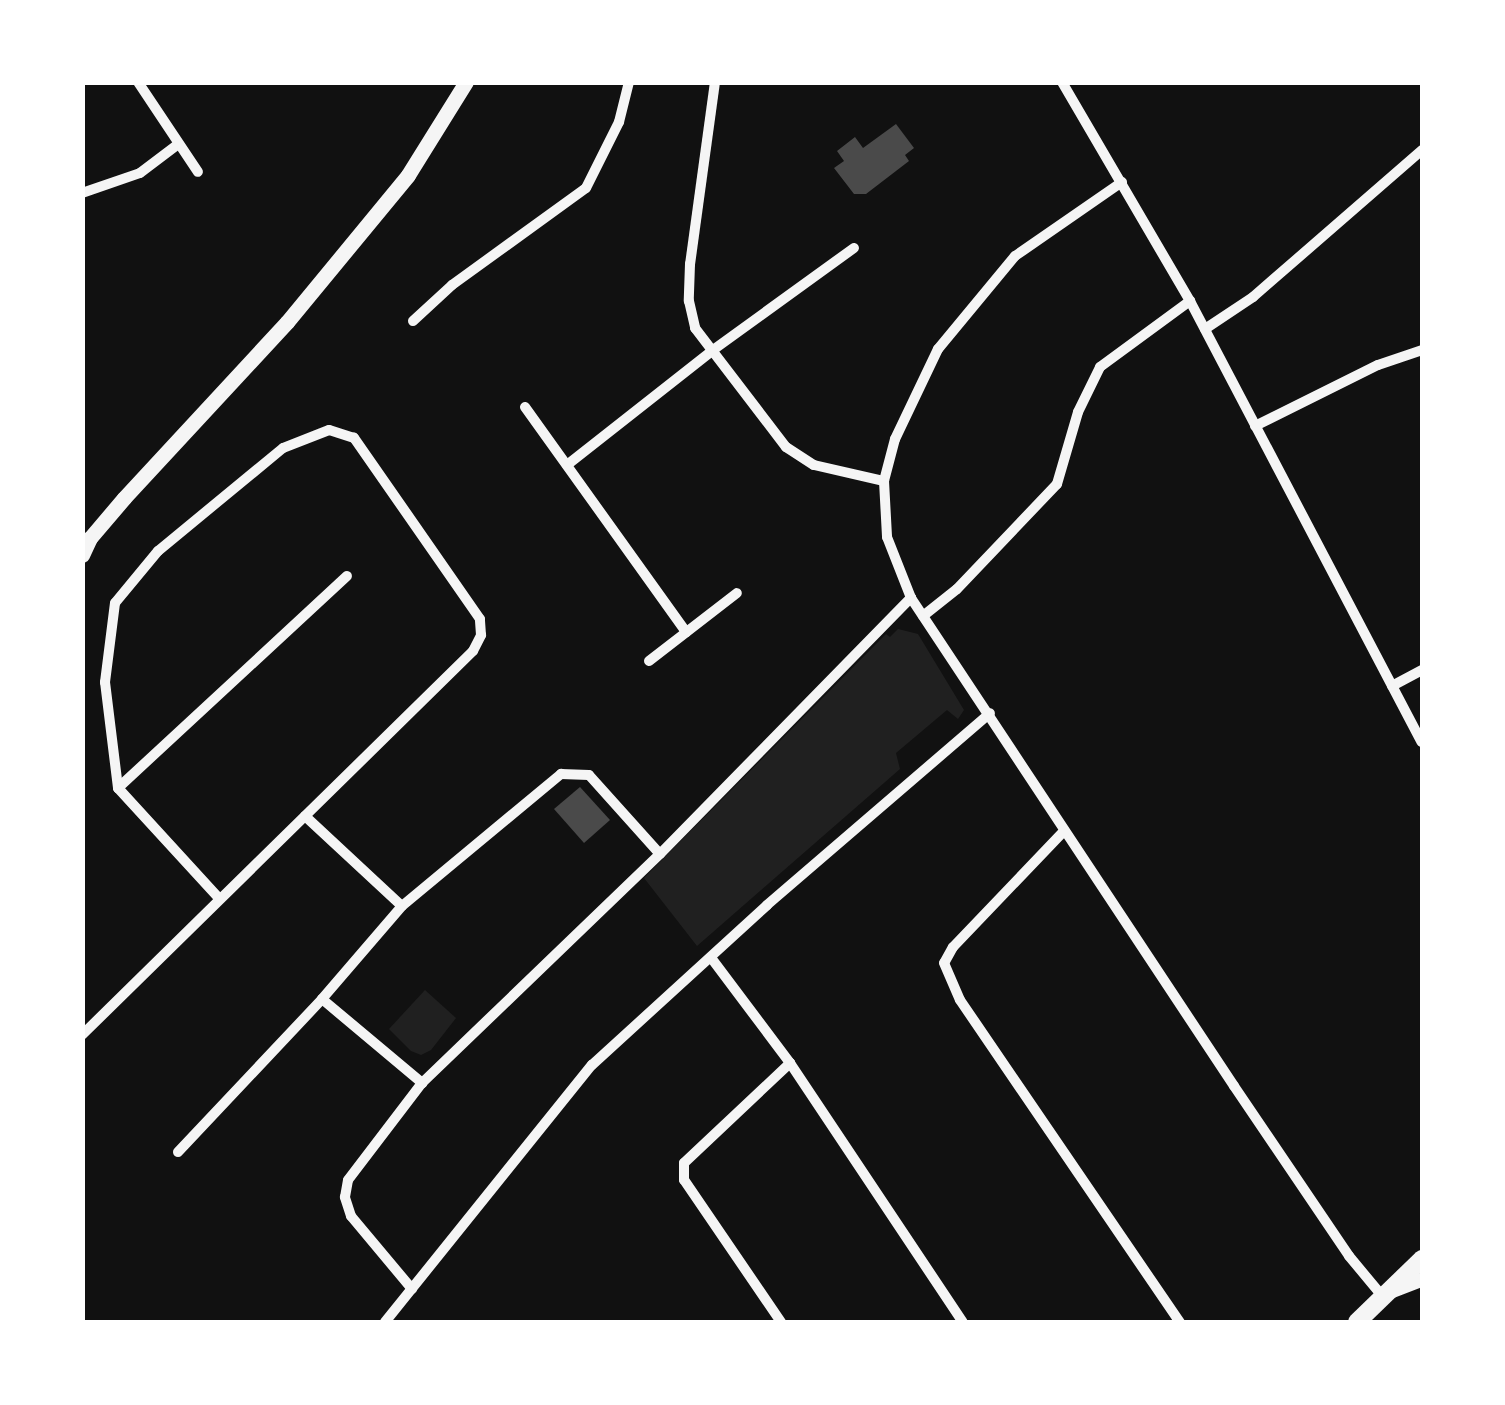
<!DOCTYPE html>
<style>
body{margin:0}
#map{position:relative;width:1505px;height:1405px;overflow:hidden;background:#111;font-family:"IBM Plex Serif",serif}
div>[style]{position:absolute}
.green>*{inset:0;background:#202020}
.building>*{inset:0;background:#4a4a4a}
.minor>*{height:10px;margin:-5px;padding:0 5px;transform-origin:5px;border-radius:5px;background:#f5f5f5}
.secondary>*{height:14px;margin:-7px;padding:0 7px;transform-origin:7px;border-radius:7px;background:#f5f5f5}
.primary>*{height:15px;margin:-7.5px;padding:0 7.5px;transform-origin:7.5px;border-radius:7.5px;background:#f5f5f5}
.trunk>*{height:18px;margin:-9px;padding:0 9px;transform-origin:9px;border-radius:9px;background:#f5f5f5}
span{translate:-50% -50%;white-space:nowrap;text-align:center;line-height:1.15;-webkit-text-stroke:8px #fff;paint-order:stroke}
.frame{position:absolute;inset:0;border:85px solid #fff;pointer-events:none}
</style>
<div id="map">
<div class="green">
<div style="clip-path:polygon(898px 629px,918px 634px,964px 710px,958px 719px,947px 710px,896px 753px,900px 769px,697px 946px,644px 878px,886px 634px,890px 637px)"></div>
<div style="clip-path:polygon(425px 990px,456px 1018px,431px 1050px,421px 1055px,411px 1051px,389px 1029px)"></div>
</div>
<div class="building">
<div style="clip-path:polygon(896px 124px,914px 148px,905px 155px,909px 161px,866px 194px,854px 194px,834px 168px,844px 161px,837px 151px,855px 137px,863px 148px)"></div>
<div style="clip-path:polygon(580px 787px,610px 820px,584px 843px,554px 809px)"></div>
</div>
<div class="minor">
<div style="left:138px;top:82px;width:108px;rotate:56.3deg"></div>
<div style="left:715px;top:82px;width:184px;rotate:97.8deg"></div>
<div style="left:690px;top:264px;width:37px;rotate:92deg"></div>
<div style="left:689px;top:301px;width:28px;rotate:77deg"></div>
<div style="left:695px;top:328px;width:150px;rotate:52.6deg"></div>
<div style="left:786px;top:447px;width:33px;rotate:33deg"></div>
<div style="left:814px;top:465px;width:72px;rotate:12.9deg"></div>
<div style="left:1062px;top:82px;width:254px;rotate:59.7deg"></div>
<div style="left:1190px;top:301px;width:498px;rotate:62.3deg"></div>
<div style="left:1122px;top:182px;width:130px;rotate:145.3deg"></div>
<div style="left:1015px;top:256px;width:121px;rotate:129.6deg"></div>
<div style="left:938px;top:349px;width:100px;rotate:115.5deg"></div>
<div style="left:895px;top:439px;width:43px;rotate:104.7deg"></div>
<div style="left:884px;top:481px;width:56px;rotate:86.9deg"></div>
<div style="left:887px;top:537px;width:66px;rotate:68.5deg"></div>
<div style="left:911px;top:598px;width:585px;rotate:56.5deg"></div>
<div style="left:1234px;top:1086px;width:205px;rotate:55.9deg"></div>
<div style="left:1349px;top:1256px;width:53px;rotate:50.3deg"></div>
<div style="left:82px;top:193px;width:61px;rotate:-19deg"></div>
<div style="left:140px;top:173px;width:46px;rotate:-37.1deg"></div>
<div style="left:413px;top:321px;width:53px;rotate:-42.7deg"></div>
<div style="left:452px;top:285px;width:165px;rotate:-35.9deg"></div>
<div style="left:586px;top:188px;width:74px;rotate:-63.4deg"></div>
<div style="left:619px;top:122px;width:41px;rotate:-76deg"></div>
<div style="left:1205px;top:329px;width:58px;rotate:-33.7deg"></div>
<div style="left:1253px;top:297px;width:224px;rotate:-41deg"></div>
<div style="left:525px;top:407px;width:277px;rotate:54.4deg"></div>
<div style="left:1255px;top:426px;width:137px;rotate:-26.4deg"></div>
<div style="left:1378px;top:365px;width:46px;rotate:-18.8deg"></div>
<div style="left:567px;top:465px;width:186px;rotate:-38.2deg"></div>
<div style="left:713px;top:350px;width:174px;rotate:-35.9deg"></div>
<div style="left:923px;top:616px;width:43px;rotate:-38.5deg"></div>
<div style="left:957px;top:589px;width:145px;rotate:-46.4deg"></div>
<div style="left:1057px;top:484px;width:75px;rotate:-73.7deg"></div>
<div style="left:1078px;top:412px;width:50px;rotate:-63.9deg"></div>
<div style="left:1100px;top:367px;width:112px;rotate:-36.3deg"></div>
<div style="left:649px;top:661px;width:111px;rotate:-37.7deg"></div>
<div style="left:1392px;top:686px;width:34px;rotate:-28deg"></div>
<div style="left:118px;top:788px;width:312px;rotate:-42.8deg"></div>
<div style="left:305px;top:816px;width:132px;rotate:42.9deg"></div>
<div style="left:1064px;top:831px;width:161px;rotate:133.7deg"></div>
<div style="left:953px;top:947px;width:18px;rotate:119deg"></div>
<div style="left:944px;top:963px;width:40px;rotate:66.6deg"></div>
<div style="left:960px;top:1000px;width:390px;rotate:55.7deg"></div>
<div style="left:712px;top:959px;width:130px;rotate:53.1deg"></div>
<div style="left:790px;top:1063px;width:311px;rotate:56.3deg"></div>
<div style="left:322px;top:999px;width:131px;rotate:40deg"></div>
<div style="left:82px;top:1035px;width:548px;rotate:-44.48deg"></div>
<div style="left:473px;top:651px;width:18px;rotate:-63deg"></div>
<div style="left:481px;top:635px;width:16px;rotate:-94deg"></div>
<div style="left:480px;top:619px;width:221px;rotate:-124.8deg"></div>
<div style="left:354px;top:438px;width:26px;rotate:-162deg"></div>
<div style="left:329px;top:430px;width:49px;rotate:158.6deg"></div>
<div style="left:283px;top:448px;width:162px;rotate:140.5deg"></div>
<div style="left:158px;top:551px;width:67px;rotate:129.6deg"></div>
<div style="left:115px;top:603px;width:80px;rotate:97.2deg"></div>
<div style="left:105px;top:682px;width:107px;rotate:83deg"></div>
<div style="left:118px;top:788px;width:148px;rotate:47.5deg"></div>
<div style="left:178px;top:1152px;width:210px;rotate:-46.7deg"></div>
<div style="left:322px;top:999px;width:123px;rotate:-49.3deg"></div>
<div style="left:402px;top:906px;width:207px;rotate:-39.7deg"></div>
<div style="left:561px;top:774px;width:28px;rotate:2deg"></div>
<div style="left:589px;top:775px;width:106px;rotate:48.1deg"></div>
<div style="left:412px;top:1289px;width:95px;rotate:-129.9deg"></div>
<div style="left:351px;top:1216px;width:20px;rotate:-108deg"></div>
<div style="left:345px;top:1197px;width:17px;rotate:-80deg"></div>
<div style="left:348px;top:1180px;width:122px;rotate:-52.7deg"></div>
<div style="left:422px;top:1083px;width:330px;rotate:-43.9deg"></div>
<div style="left:660px;top:854px;width:359px;rotate:-45.6deg"></div>
<div style="left:385px;top:1322px;width:330px;rotate:-51.2deg"></div>
<div style="left:592px;top:1065px;width:237px;rotate:-42.4deg"></div>
<div style="left:767px;top:905px;width:294px;rotate:-40.7deg"></div>
<div style="left:781px;top:1322px;width:172px;rotate:-124.3deg"></div>
<div style="left:684px;top:1180px;width:17px;rotate:-90deg"></div>
<div style="left:684px;top:1163px;width:146px;rotate:-43.3deg"></div>
</div>
<div class="secondary">
<div style="left:1390px;top:1292px;width:34px;rotate:-21deg"></div>
</div>
<div class="primary">
<div style="left:82px;top:555px;width:19px;rotate:-65deg"></div>
<div style="left:90px;top:538px;width:52px;rotate:-49.6deg"></div>
<div style="left:124px;top:498px;width:240px;rotate:-47.2deg"></div>
<div style="left:287px;top:322px;width:190px;rotate:-50.5deg"></div>
<div style="left:408px;top:175px;width:110px;rotate:-58.1deg"></div>
</div>
<div class="trunk">
<div style="left:1357px;top:1322px;width:91px;rotate:-44.1deg"></div>
</div>
<div class="frame"></div>
</div>
